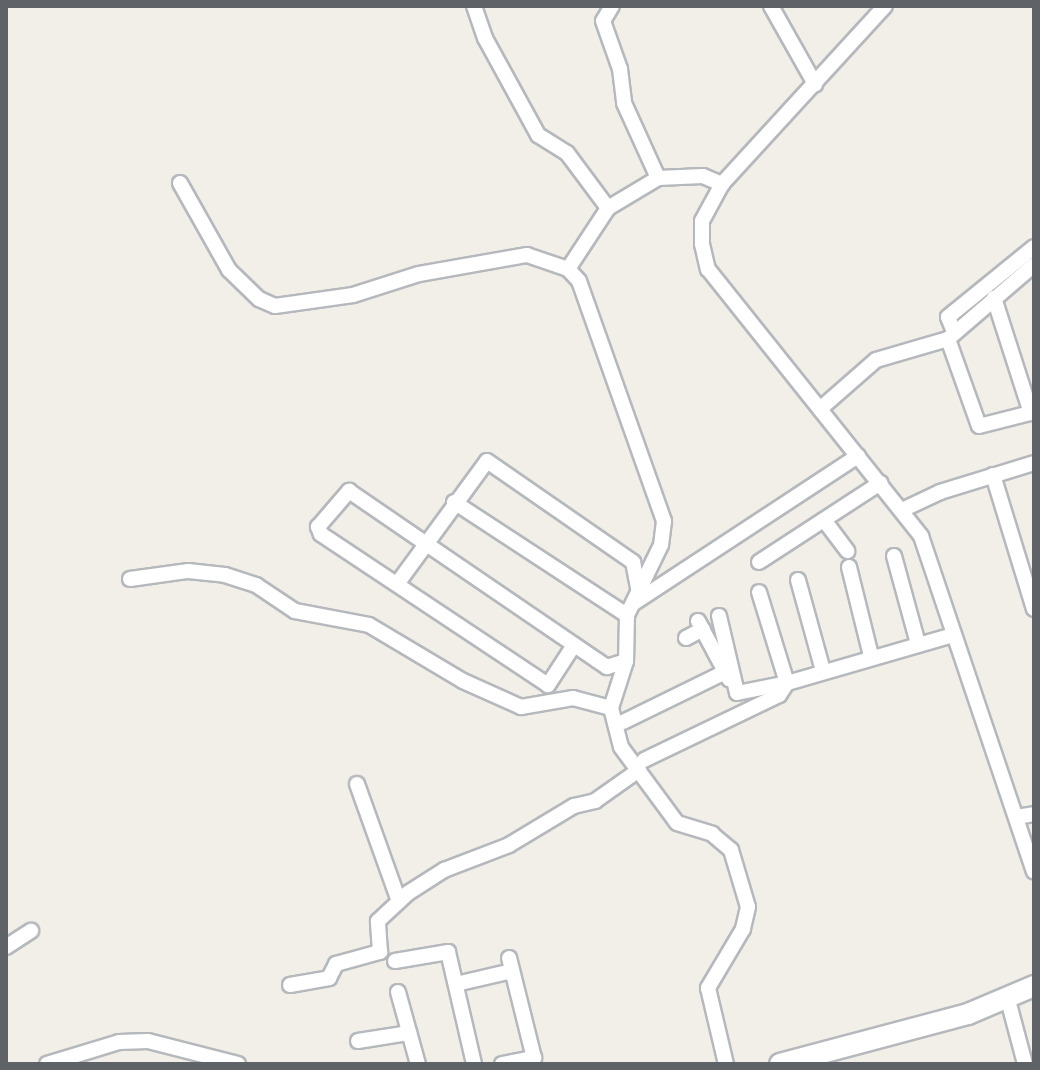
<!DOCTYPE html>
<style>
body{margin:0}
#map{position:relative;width:1040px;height:1070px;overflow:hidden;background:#f1efe8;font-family:"Space Grotesk",sans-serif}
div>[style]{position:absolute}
.roads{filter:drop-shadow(2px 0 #b5b8bc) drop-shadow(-2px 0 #b5b8bc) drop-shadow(0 2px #b5b8bc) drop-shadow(0 -2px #b5b8bc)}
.street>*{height:14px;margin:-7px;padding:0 7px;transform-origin:7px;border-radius:7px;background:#fff}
.secondary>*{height:20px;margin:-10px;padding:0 10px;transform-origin:10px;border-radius:10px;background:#fff}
span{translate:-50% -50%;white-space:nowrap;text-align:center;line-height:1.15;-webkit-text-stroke:6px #fff;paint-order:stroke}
.frame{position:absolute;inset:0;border:8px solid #5f6368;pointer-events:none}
</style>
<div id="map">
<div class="roads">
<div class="street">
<div style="left:474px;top:6px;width:34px;rotate:71deg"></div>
<div style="left:485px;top:38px;width:111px;rotate:61.3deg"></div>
<div style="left:538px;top:135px;width:34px;rotate:32deg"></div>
<div style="left:567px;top:153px;width:69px;rotate:53.3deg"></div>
<div style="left:612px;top:6px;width:17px;rotate:121deg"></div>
<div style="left:603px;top:21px;width:51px;rotate:70.5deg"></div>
<div style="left:620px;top:69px;width:34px;rotate:83deg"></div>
<div style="left:624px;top:103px;width:82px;rotate:65.6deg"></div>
<div style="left:771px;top:6px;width:90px;rotate:60.6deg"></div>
<div style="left:885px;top:6px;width:241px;rotate:132.5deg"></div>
<div style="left:722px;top:184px;width:42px;rotate:118.4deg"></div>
<div style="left:702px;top:221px;width:23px;rotate:90deg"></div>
<div style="left:702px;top:244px;width:26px;rotate:77deg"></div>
<div style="left:708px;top:269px;width:342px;rotate:51.4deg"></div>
<div style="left:921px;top:536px;width:354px;rotate:71.4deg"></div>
<div style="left:180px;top:183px;width:100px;rotate:60.6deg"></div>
<div style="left:229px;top:270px;width:42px;rotate:44deg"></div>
<div style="left:259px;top:299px;width:17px;rotate:24deg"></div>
<div style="left:275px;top:306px;width:79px;rotate:-8deg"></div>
<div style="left:353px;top:295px;width:69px;rotate:-17.7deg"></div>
<div style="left:419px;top:274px;width:110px;rotate:-10deg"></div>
<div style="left:527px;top:255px;width:43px;rotate:18.9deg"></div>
<div style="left:568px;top:269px;width:16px;rotate:47deg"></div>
<div style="left:579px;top:281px;width:255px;rotate:70.5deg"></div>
<div style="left:664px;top:521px;width:24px;rotate:97deg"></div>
<div style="left:661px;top:545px;width:78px;rotate:115.9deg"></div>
<div style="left:627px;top:615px;width:46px;rotate:91.2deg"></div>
<div style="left:626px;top:661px;width:49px;rotate:107.7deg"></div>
<div style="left:611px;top:708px;width:40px;rotate:75.6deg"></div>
<div style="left:621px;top:747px;width:94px;rotate:53.6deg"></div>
<div style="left:677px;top:823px;width:37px;rotate:17deg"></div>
<div style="left:712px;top:834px;width:25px;rotate:40deg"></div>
<div style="left:731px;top:850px;width:59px;rotate:73.4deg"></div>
<div style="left:748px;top:907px;width:23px;rotate:103deg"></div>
<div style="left:743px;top:929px;width:69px;rotate:120.7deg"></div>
<div style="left:708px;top:988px;width:78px;rotate:76.7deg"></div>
<div style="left:568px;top:269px;width:73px;rotate:-56.7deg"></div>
<div style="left:608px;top:208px;width:58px;rotate:-31deg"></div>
<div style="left:658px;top:178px;width:45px;rotate:-2.5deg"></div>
<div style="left:703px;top:176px;width:21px;rotate:23deg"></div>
<div style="left:994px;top:298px;width:121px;rotate:72.2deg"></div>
<div style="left:954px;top:332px;width:16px;rotate:-112deg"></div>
<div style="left:948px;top:317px;width:111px;rotate:-39.1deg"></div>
<div style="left:948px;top:339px;width:92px;rotate:70.4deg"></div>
<div style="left:979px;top:426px;width:57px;rotate:-14.3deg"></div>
<div style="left:820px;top:409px;width:74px;rotate:-41.2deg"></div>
<div style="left:876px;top:360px;width:75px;rotate:-16.3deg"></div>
<div style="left:948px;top:339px;width:113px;rotate:-40.7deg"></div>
<div style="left:993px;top:475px;width:140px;rotate:73deg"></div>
<div style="left:454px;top:502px;width:207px;rotate:33.2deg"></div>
<div style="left:902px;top:510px;width:42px;rotate:-25.3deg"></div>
<div style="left:940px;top:492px;width:98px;rotate:-17.1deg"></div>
<div style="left:824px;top:520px;width:39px;rotate:53deg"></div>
<div style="left:894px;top:556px;width:91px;rotate:74.7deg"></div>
<div style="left:759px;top:562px;width:145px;rotate:-33.1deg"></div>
<div style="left:849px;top:567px;width:92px;rotate:76.1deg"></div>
<div style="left:130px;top:579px;width:59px;rotate:-7.9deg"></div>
<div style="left:188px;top:571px;width:37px;rotate:6deg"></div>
<div style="left:225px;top:575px;width:33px;rotate:18deg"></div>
<div style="left:256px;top:585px;width:47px;rotate:33.7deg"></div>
<div style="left:295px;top:611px;width:75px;rotate:10.7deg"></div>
<div style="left:369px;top:625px;width:109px;rotate:30.8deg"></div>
<div style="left:463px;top:681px;width:64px;rotate:24.1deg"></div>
<div style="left:521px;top:707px;width:53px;rotate:-9.8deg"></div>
<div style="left:573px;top:698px;width:39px;rotate:15deg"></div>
<div style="left:798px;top:580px;width:94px;rotate:74.6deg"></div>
<div style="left:397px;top:584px;width:152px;rotate:-53.8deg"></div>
<div style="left:487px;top:461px;width:178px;rotate:34.7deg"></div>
<div style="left:633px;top:562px;width:32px;rotate:79deg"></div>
<div style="left:634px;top:603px;width:268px;rotate:-33.3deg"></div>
<div style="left:719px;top:616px;width:79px;rotate:76.8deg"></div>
<div style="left:737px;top:693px;width:51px;rotate:-11.3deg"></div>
<div style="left:787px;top:683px;width:95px;rotate:-107.1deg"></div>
<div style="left:698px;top:621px;width:66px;rotate:61.9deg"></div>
<div style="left:686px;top:638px;width:19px;rotate:-28deg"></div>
<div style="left:574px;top:645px;width:48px;rotate:123deg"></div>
<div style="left:548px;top:685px;width:273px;rotate:-146.4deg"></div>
<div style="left:321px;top:534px;width:8px;rotate:-113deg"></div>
<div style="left:318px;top:527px;width:48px;rotate:-49.3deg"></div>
<div style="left:349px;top:491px;width:92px;rotate:34.4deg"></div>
<div style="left:425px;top:543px;width:209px;rotate:34.3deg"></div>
<div style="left:598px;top:661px;width:11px;rotate:34deg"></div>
<div style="left:607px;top:667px;width:20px;rotate:-18deg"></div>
<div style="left:623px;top:722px;width:114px;rotate:-26.1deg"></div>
<div style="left:644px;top:760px;width:150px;rotate:-25.7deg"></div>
<div style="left:779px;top:695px;width:14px;rotate:-56deg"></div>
<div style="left:787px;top:683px;width:173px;rotate:-16.1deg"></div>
<div style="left:357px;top:784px;width:124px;rotate:70.3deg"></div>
<div style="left:1016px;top:817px;width:18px;rotate:-9deg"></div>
<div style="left:6px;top:947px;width:30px;rotate:-33deg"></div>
<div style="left:395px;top:961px;width:54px;rotate:-9.6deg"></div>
<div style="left:448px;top:952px;width:115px;rotate:76.9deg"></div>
<div style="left:456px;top:984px;width:57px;rotate:-13.1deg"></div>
<div style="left:290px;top:985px;width:40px;rotate:-10deg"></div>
<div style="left:329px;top:978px;width:16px;rotate:-63deg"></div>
<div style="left:336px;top:964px;width:46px;rotate:-15.3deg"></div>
<div style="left:380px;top:952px;width:31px;rotate:-94deg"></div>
<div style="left:378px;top:921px;width:41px;rotate:-43deg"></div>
<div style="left:408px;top:893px;width:43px;rotate:-32.6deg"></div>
<div style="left:444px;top:870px;width:70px;rotate:-21deg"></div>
<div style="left:509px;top:845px;width:76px;rotate:-31deg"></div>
<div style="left:574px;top:806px;width:22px;rotate:-13deg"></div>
<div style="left:595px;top:801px;width:54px;rotate:-35.2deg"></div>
<div style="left:398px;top:992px;width:75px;rotate:74.5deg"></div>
<div style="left:1008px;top:1000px;width:66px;rotate:75.1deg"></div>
<div style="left:358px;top:1041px;width:52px;rotate:-8.9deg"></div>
<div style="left:47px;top:1064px;width:75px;rotate:-17deg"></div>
<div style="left:119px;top:1042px;width:29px;rotate:-2deg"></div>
<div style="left:148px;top:1041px;width:93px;rotate:14.3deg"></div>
<div style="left:502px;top:1064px;width:33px;rotate:-11deg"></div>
<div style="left:534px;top:1058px;width:103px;rotate:-104deg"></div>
</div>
<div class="secondary">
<div style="left:780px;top:1064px;width:195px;rotate:-14.9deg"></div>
<div style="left:968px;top:1014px;width:72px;rotate:-23deg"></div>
</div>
</div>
<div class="frame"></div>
</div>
